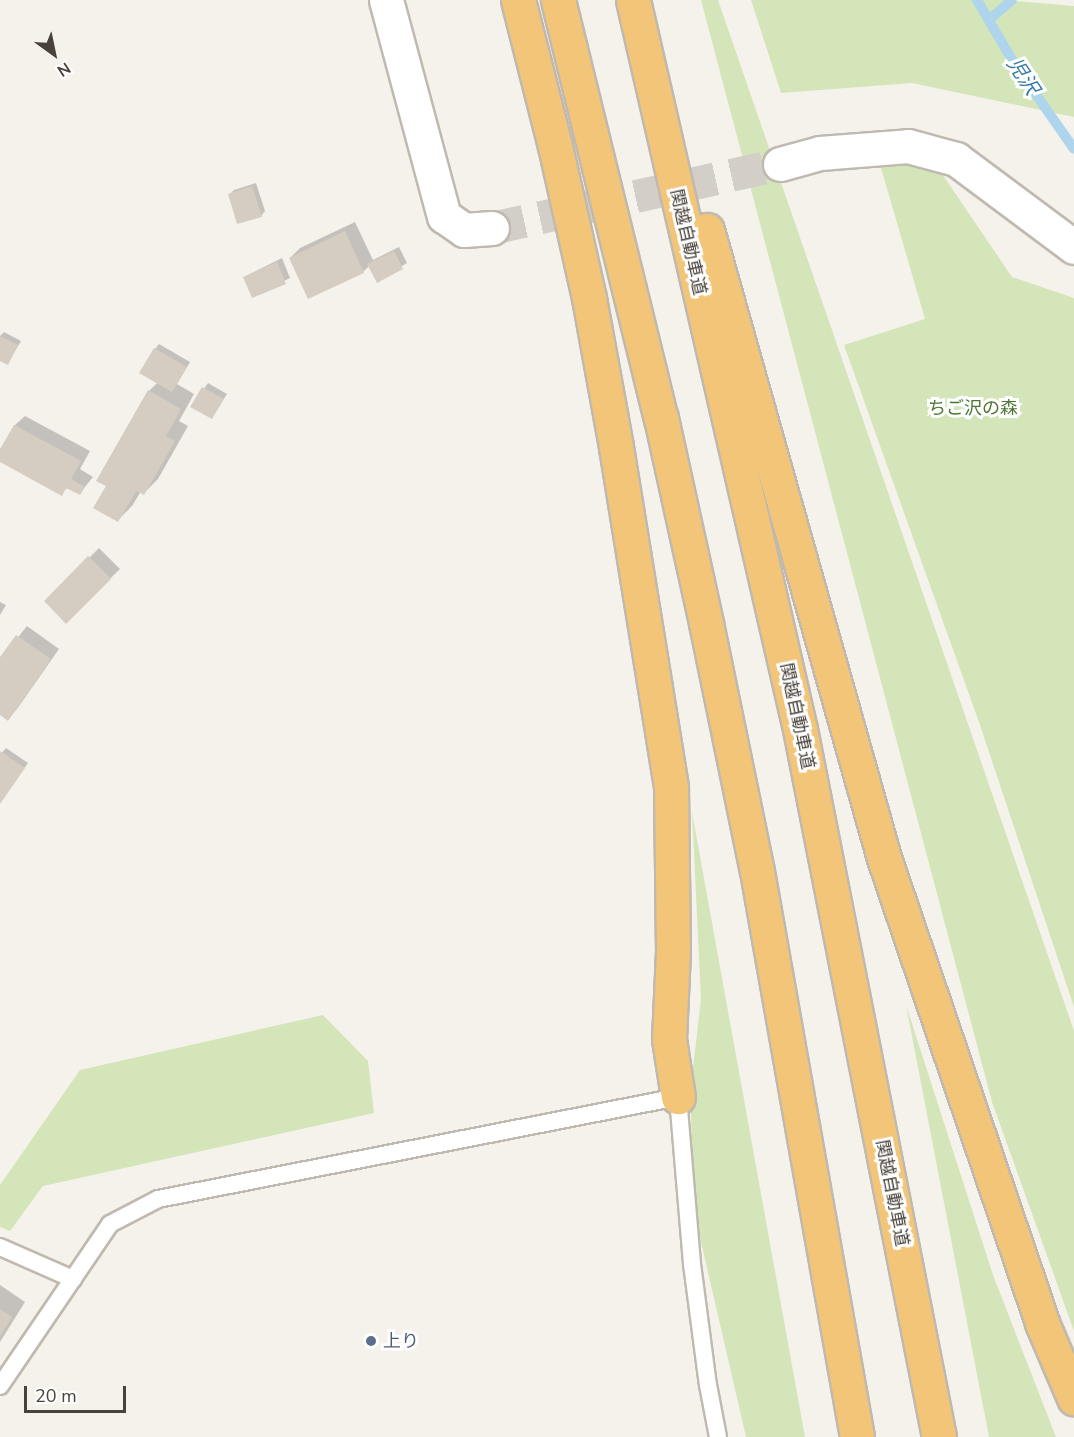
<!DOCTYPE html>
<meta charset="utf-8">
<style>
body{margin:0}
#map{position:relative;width:1074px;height:1437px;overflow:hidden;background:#f5f2ec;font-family:"Nunito Sans","Noto Sans JP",sans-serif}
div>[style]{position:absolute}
.green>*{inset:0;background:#d3e5b9}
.shadow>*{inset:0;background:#0003}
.stream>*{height:10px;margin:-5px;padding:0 5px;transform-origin:5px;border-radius:5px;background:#aed5eb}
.building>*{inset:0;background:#d6cdc2}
.minor-tunnel>*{height:33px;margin-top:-16.5px;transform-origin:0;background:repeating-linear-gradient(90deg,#d3cfc8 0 33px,transparent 0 49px)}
.roads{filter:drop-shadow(2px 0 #c0b9af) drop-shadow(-2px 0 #c0b9af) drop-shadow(0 2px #c0b9af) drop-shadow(0 -2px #c0b9af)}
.service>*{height:16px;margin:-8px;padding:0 8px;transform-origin:8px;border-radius:8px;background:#fff}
.minor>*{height:33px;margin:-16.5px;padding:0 16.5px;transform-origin:16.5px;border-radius:16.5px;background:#fff}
.motorway>*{height:33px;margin:-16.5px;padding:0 16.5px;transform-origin:16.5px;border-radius:16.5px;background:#f2c579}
.dots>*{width:16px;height:16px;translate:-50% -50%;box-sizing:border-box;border:3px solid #fff;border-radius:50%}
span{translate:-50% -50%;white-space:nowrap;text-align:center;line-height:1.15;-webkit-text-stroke:6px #fff;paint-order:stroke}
.street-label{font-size:18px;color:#49423a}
.park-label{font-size:18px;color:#4e7731}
.service-label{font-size:18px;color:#4e5e75}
.left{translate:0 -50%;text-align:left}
.water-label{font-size:20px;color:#397ca5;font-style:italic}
.north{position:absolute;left:24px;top:24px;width:60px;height:60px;-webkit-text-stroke:4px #fff;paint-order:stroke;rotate:147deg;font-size:16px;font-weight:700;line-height:24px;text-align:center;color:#49423a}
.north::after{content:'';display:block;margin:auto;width:21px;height:27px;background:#49423a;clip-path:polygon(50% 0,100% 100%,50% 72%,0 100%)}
.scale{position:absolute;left:24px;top:1386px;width:102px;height:27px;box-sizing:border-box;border:3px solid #49423a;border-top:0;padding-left:8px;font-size:18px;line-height:21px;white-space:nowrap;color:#49423a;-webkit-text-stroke:4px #fff;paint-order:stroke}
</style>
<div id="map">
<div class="green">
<div style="clip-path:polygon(701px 0,718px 0,1074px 1031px,1074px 1331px,992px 1102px)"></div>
<div style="clip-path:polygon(751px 0,1003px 0,1074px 6px,1074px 117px,912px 83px,781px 93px)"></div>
<div style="clip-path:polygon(870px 164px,936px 165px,1012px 277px,1074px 298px,1074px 1007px,980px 725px,844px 345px,925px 319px,881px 168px)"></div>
<div style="clip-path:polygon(692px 812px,805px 1437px,746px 1437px,695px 1216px,690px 1093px,701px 999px)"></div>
<div style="clip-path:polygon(906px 1005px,993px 1275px,1056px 1437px,989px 1437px)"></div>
<div style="clip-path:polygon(323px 1015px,368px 1061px,374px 1113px,43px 1186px,10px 1231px,0 1227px,0 1185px,80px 1070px)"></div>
</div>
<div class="shadow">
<div style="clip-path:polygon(256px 183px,265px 211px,261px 216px,229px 195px,234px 190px)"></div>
<div style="clip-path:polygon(355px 222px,373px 260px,399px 247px,407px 263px,377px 281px,369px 266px,364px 271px,309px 297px,290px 258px,300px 248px)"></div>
<div style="clip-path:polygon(282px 258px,290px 278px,253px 296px,244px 277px)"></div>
<div style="clip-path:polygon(4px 332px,21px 341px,8px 363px,0 359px,0 336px)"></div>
<div style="clip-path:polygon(159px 344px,190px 362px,177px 384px,194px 394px,179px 421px,188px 426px,158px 479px,144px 493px,141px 491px,132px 506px,118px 520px,108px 486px,149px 391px,158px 382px,155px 349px)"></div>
<div style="clip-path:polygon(208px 383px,227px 394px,212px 417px,192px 407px)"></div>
<div style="clip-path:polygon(25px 416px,90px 451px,80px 469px,93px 477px,80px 493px,68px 487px,61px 494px,0 461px,0 453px,15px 425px)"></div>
<div style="clip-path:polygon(99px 548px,120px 569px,66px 622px,46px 601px)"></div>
<div style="clip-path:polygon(0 602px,6px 605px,0 615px)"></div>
<div style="clip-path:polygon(27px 626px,59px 649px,17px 709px,8px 719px,0 714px,0 660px)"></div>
<div style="clip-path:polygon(6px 748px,28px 763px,0 801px,0 755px)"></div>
<div style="clip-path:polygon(0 1285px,25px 1302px,0 1342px)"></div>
</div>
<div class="stream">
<div style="left:977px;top:0;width:69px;rotate:59.7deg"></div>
<div style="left:1012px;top:60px;width:108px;rotate:55.1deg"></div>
<div style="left:989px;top:20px;width:30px;rotate:-41deg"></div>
</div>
<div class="building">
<div style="clip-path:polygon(252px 186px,262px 217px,237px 224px,228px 194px)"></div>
<div style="clip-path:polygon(345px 231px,364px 273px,308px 299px,289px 258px)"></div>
<div style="clip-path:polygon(394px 251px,403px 269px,377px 283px,367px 264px)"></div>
<div style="clip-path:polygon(277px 262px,286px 284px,252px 298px,243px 277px)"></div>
<div style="clip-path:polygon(0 336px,18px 345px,8px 365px,0 361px)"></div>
<div style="clip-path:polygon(154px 348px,187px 367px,172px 392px,139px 373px)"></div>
<div style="clip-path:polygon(202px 387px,224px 399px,212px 419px,190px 407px)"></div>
<div style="clip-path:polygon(148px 390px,181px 409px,166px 436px,175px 441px,144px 495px,136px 491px,118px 522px,93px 508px,106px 486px,96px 481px)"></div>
<div style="clip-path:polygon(14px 425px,81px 461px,71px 479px,85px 487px,80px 495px,66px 488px,62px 496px,0 462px,0 449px)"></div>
<div style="clip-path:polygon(88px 556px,111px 579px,66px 624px,44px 601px)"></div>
<div style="clip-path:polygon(16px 635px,51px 659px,8px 721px,0 715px,0 657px)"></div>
<div style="clip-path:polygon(0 751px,25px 768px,0 804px)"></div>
<div style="clip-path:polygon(0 1309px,12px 1317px,0 1336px)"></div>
</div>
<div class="minor-tunnel">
<div style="left:492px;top:228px;width:295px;rotate:-12.5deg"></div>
</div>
<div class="roads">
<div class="service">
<div style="left:0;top:1247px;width:80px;rotate:23.7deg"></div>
<div style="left:0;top:1386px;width:196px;rotate:-55.8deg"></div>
<div style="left:110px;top:1224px;width:54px;rotate:-27.5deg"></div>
<div style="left:158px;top:1199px;width:530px;rotate:-11.1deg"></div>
<div style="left:678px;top:1097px;width:168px;rotate:85.2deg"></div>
<div style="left:692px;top:1264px;width:122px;rotate:82.5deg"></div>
<div style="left:708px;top:1385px;width:53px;rotate:79.1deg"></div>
</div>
<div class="minor">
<div style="left:386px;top:0;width:224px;rotate:75deg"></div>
<div style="left:444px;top:216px;width:24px;rotate:35deg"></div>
<div style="left:464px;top:230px;width:28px;rotate:-4deg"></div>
<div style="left:780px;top:164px;width:41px;rotate:-15.4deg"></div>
<div style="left:820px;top:153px;width:88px;rotate:-4.5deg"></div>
<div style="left:908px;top:146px;width:50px;rotate:15.2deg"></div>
<div style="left:956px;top:159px;width:147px;rotate:36.7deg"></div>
</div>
<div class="motorway">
<div style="left:518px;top:0;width:151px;rotate:75.8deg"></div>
<div style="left:555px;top:146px;width:156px;rotate:77.4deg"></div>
<div style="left:589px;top:298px;width:151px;rotate:79.7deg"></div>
<div style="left:616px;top:447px;width:345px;rotate:80.8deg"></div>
<div style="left:671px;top:788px;width:163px;rotate:89.3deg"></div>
<div style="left:673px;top:951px;width:88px;rotate:92.6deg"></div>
<div style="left:669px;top:1039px;width:59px;rotate:81.2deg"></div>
<div style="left:558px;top:0;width:431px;rotate:76.2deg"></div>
<div style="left:661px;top:418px;width:210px;rotate:77.6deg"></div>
<div style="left:706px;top:623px;width:253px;rotate:78.4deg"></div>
<div style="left:757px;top:871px;width:575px;rotate:79.98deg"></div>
<div style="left:633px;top:0;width:748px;rotate:77.1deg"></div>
<div style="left:800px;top:729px;width:722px;rotate:78.89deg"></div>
<div style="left:707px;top:230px;width:652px;rotate:74.26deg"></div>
<div style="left:884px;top:858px;width:491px;rotate:71.2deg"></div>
<div style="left:1042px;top:1323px;width:82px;rotate:66.9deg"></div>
</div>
</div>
<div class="dots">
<div style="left:371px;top:1341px;background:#5c6f8a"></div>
</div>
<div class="street-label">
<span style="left:688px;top:242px;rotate:77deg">関越自動車道</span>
<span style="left:797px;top:716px;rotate:78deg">関越自動車道</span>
<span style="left:892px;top:1193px;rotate:79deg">関越自動車道</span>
</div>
<div class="park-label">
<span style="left:973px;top:408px">ちご沢の森</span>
</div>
<div class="service-label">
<span class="left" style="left:383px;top:1341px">上り</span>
</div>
<div class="water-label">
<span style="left:1023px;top:76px;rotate:56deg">児沢</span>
</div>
<div class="north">N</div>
<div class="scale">20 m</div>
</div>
